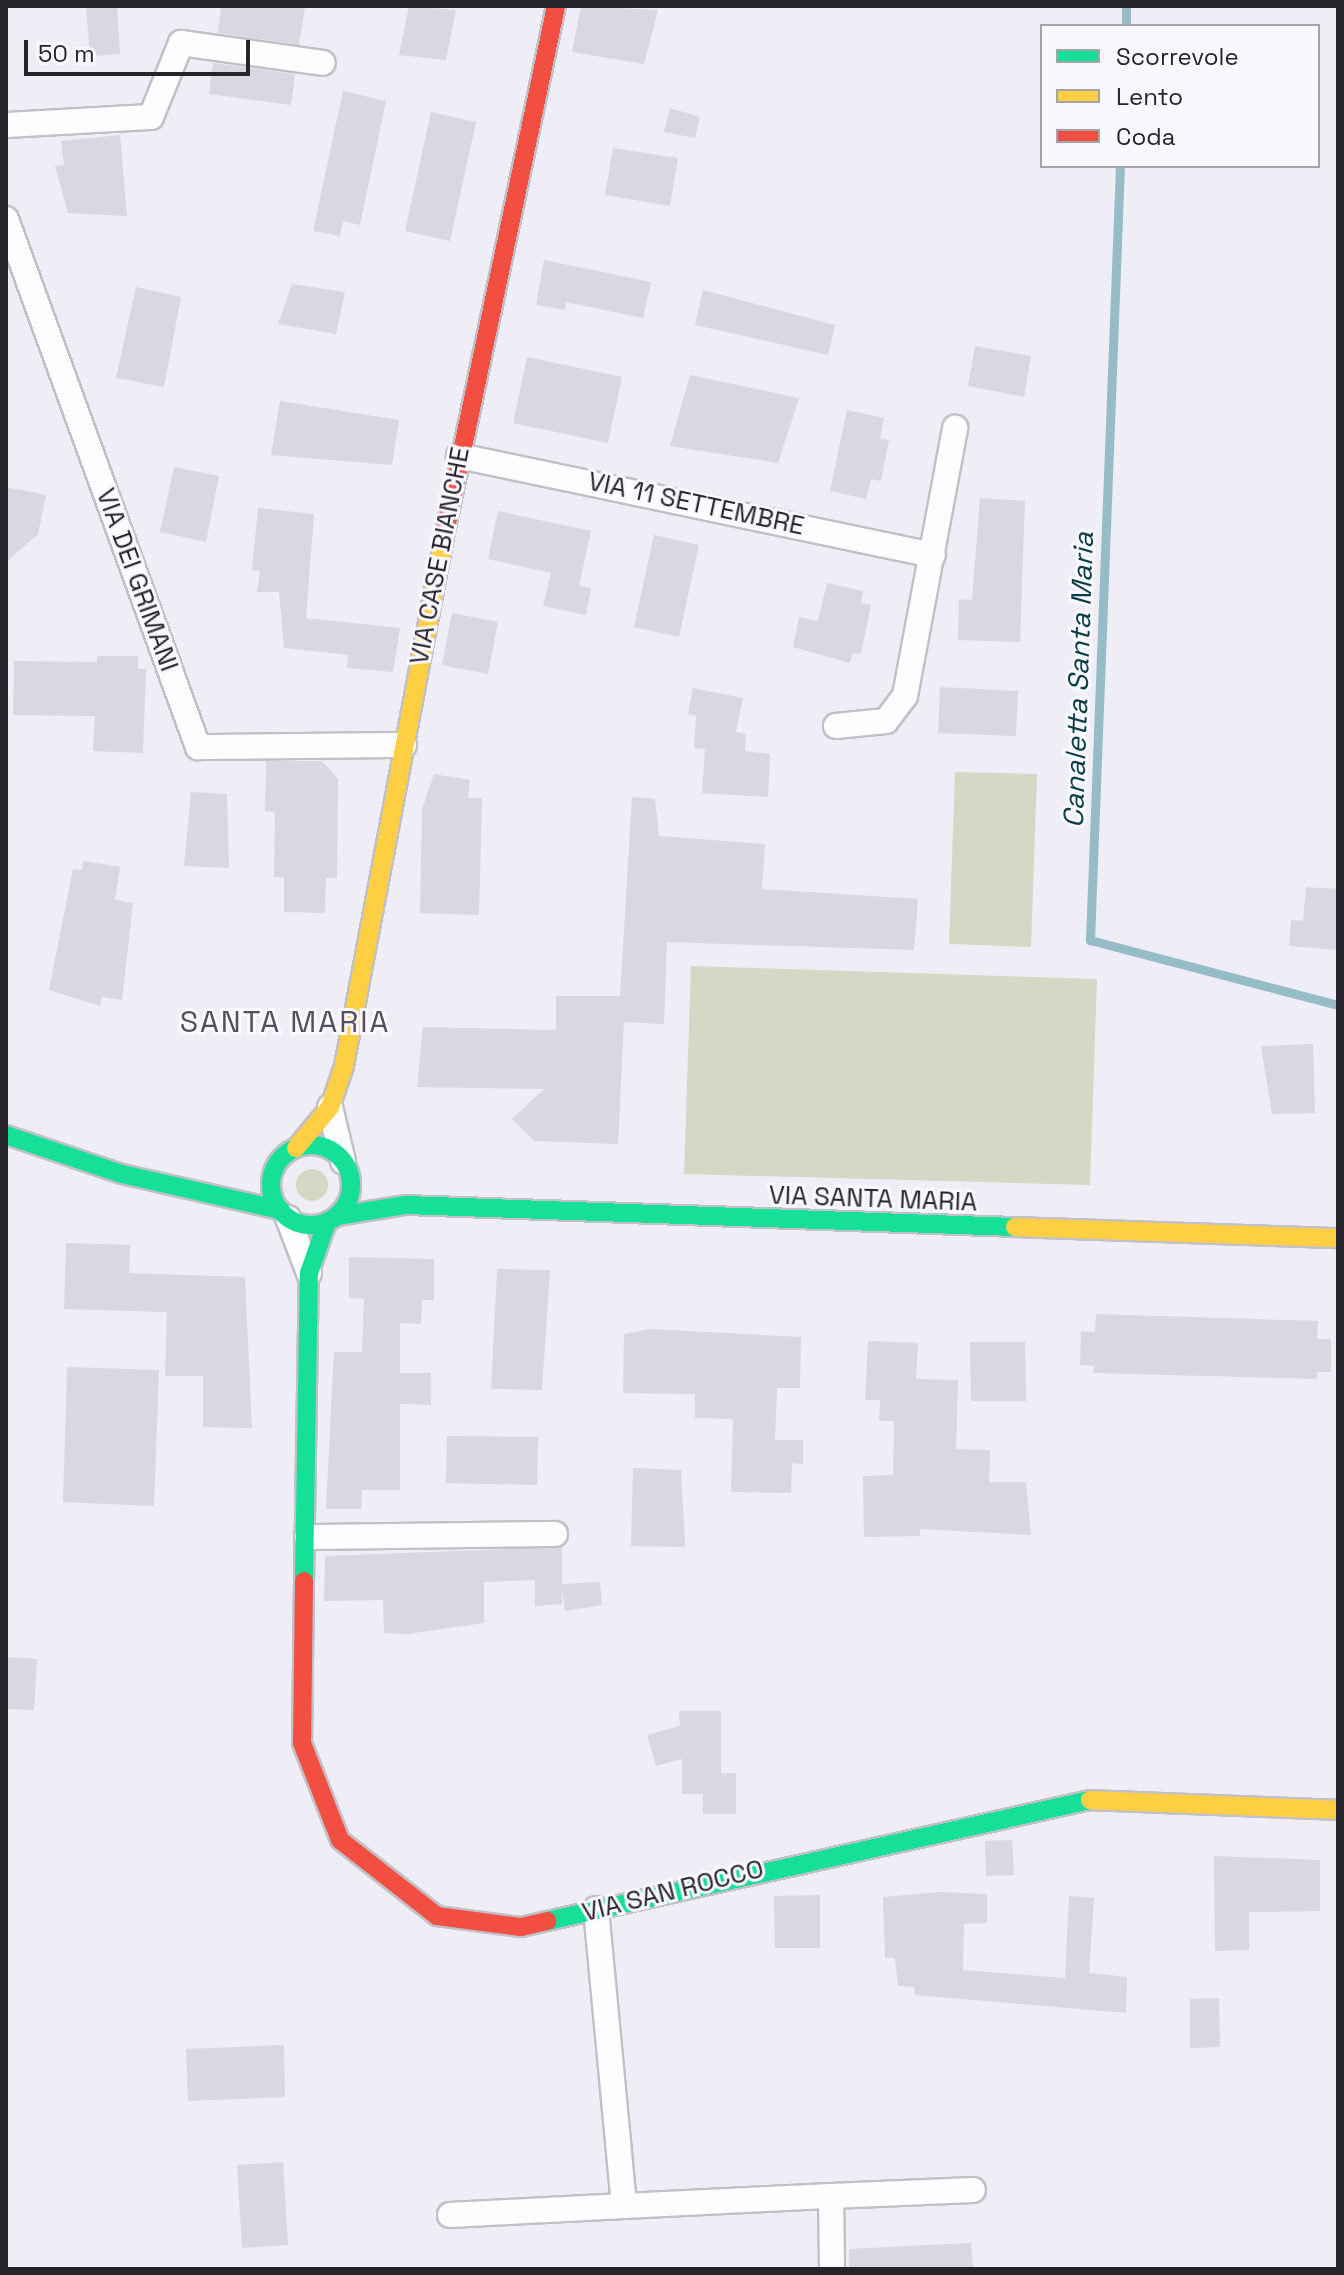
<!DOCTYPE html>
<style>
body{margin:0}
#map{position:relative;width:1344px;height:2275px;overflow:hidden;background:#efedf6;font-family:"Space Grotesk",sans-serif}
div>[style]{position:absolute}
.green>*{inset:0;background:#d4d8c4}
.round{border-radius:50%}
.stream>*{height:9px;margin:-4.5px;padding:0 4.5px;transform-origin:4.5px;border-radius:4.5px;background:#96bcc7}
.building>*{inset:0;background:#dad6e2}
.roads{filter:drop-shadow(2px 0 #c2c0c7) drop-shadow(-2px 0 #c2c0c7) drop-shadow(0 2px #c2c0c7) drop-shadow(0 -2px #c2c0c7)}
.street>*{height:24px;margin:-12px;padding:0 12px;transform-origin:12px;border-radius:12px;background:#fdfcfe}
.fast>*{height:18px;margin:-9px;padding:0 9px;transform-origin:9px;border-radius:9px;background:#16e098}
.fast>.ring{margin:-9px;padding:0;box-sizing:content-box;background:none;border:18px solid #16e098;border-radius:50%}
.slow>*{height:18px;margin:-9px;padding:0 9px;transform-origin:9px;border-radius:9px;background:#ffcf43}
.jam>*{height:18px;margin:-9px;padding:0 9px;transform-origin:9px;border-radius:9px;background:#f24e42}
span{translate:-50% -50%;white-space:nowrap;text-align:center;line-height:1.15;-webkit-text-stroke:6px #faf8ff;paint-order:stroke}
.street-label{font-size:26px;color:#26242a}
.water-label{font-size:28px;color:#093d47;font-style:italic}
.quarter-label{font-size:30px;color:#534f5c;letter-spacing:2px}
.frame{position:absolute;inset:0;border:8px solid #26242a;pointer-events:none}
.legend{position:absolute;left:1040px;top:24px;width:280px;height:144px;box-sizing:border-box;background:#faf8ff;border:2px solid #a5a3aa;margin:0;padding:10px 14px;list-style:none;font-size:24px;color:#26242a}
.legend li{display:flex;align-items:center;gap:16px;height:40px}
.legend b{width:40px;border:2px solid #a5a3aa}
.scale{position:absolute;left:24px;top:40px;width:226px;height:36px;box-sizing:border-box;border:4px solid #26242a;border-top:0;padding-left:10px;font-size:24px;line-height:28px;white-space:nowrap;color:#26242a;-webkit-text-stroke:6px #faf8ff;paint-order:stroke}
</style>
<div id="map">
<div class="green">
<div style="clip-path:polygon(955px 772px,1037px 774px,1031px 947px,949px 944px)"></div>
<div style="clip-path:polygon(691px 966px,1097px 979px,1090px 1185px,684px 1174px)"></div>
<div class="round" style="left:296px;top:1169px;width:32px;height:32px"></div>
</div>
<div class="stream">
<div style="left:1126px;top:26px;width:20px;rotate:-90deg"></div>
<div style="left:1120px;top:166px;width:775px;rotate:92.22deg"></div>
<div style="left:1090px;top:940px;width:256px;rotate:14.7deg"></div>
</div>
<div class="building">
<div style="clip-path:polygon(86px 6px,117px 6px,120px 54px,90px 56px)"></div>
<div style="clip-path:polygon(221px 6px,305px 6px,299px 45px,218px 33px)"></div>
<div style="clip-path:polygon(409px 6px,456px 10px,446px 60px,399px 55px)"></div>
<div style="clip-path:polygon(581px 6px,658px 10px,644px 64px,572px 52px)"></div>
<div style="clip-path:polygon(213px 63px,295px 74px,291px 105px,209px 94px)"></div>
<div style="clip-path:polygon(343px 91px,386px 101px,360px 225px,343px 221px,340px 236px,313px 231px)"></div>
<div style="clip-path:polygon(670px 108px,700px 117px,695px 138px,664px 132px)"></div>
<div style="clip-path:polygon(431px 112px,476px 122px,450px 241px,405px 231px)"></div>
<div style="clip-path:polygon(120px 135px,127px 216px,68px 213px,55px 166px,64px 165px,61px 141px)"></div>
<div style="clip-path:polygon(613px 148px,678px 158px,670px 206px,605px 195px)"></div>
<div style="clip-path:polygon(544px 260px,651px 282px,643px 318px,566px 302px,565px 310px,536px 305px)"></div>
<div style="clip-path:polygon(292px 284px,345px 292px,336px 334px,278px 324px)"></div>
<div style="clip-path:polygon(136px 287px,181px 297px,164px 387px,116px 378px)"></div>
<div style="clip-path:polygon(703px 290px,835px 325px,828px 355px,695px 325px)"></div>
<div style="clip-path:polygon(975px 346px,1031px 356px,1024px 397px,968px 386px)"></div>
<div style="clip-path:polygon(527px 357px,622px 377px,608px 443px,513px 423px)"></div>
<div style="clip-path:polygon(690px 375px,799px 398px,778px 463px,670px 446px)"></div>
<div style="clip-path:polygon(280px 401px,399px 420px,392px 465px,271px 455px)"></div>
<div style="clip-path:polygon(847px 410px,884px 418px,880px 439px,889px 440px,881px 481px,871px 479px,866px 499px,830px 491px)"></div>
<div style="clip-path:polygon(174px 467px,219px 476px,206px 542px,160px 532px)"></div>
<div style="clip-path:polygon(6px 487px,46px 495px,38px 534px,6px 562px)"></div>
<div style="clip-path:polygon(980px 498px,1025px 501px,1020px 642px,958px 640px,959px 599px,972px 600px)"></div>
<div style="clip-path:polygon(258px 508px,314px 514px,306px 618px,400px 628px,393px 672px,347px 668px,348px 655px,284px 648px,279px 592px,257px 592px,260px 571px,252px 570px)"></div>
<div style="clip-path:polygon(498px 511px,591px 531px,579px 586px,591px 588px,586px 615px,543px 606px,551px 573px,488px 559px)"></div>
<div style="clip-path:polygon(654px 535px,699px 545px,679px 637px,634px 627px)"></div>
<div style="clip-path:polygon(827px 583px,863px 591px,861px 603px,871px 605px,861px 654px,853px 653px,850px 663px,793px 647px,799px 617px,818px 621px)"></div>
<div style="clip-path:polygon(452px 613px,498px 622px,488px 674px,442px 665px)"></div>
<div style="clip-path:polygon(97px 656px,138px 656px,138px 669px,146px 669px,143px 753px,93px 751px,95px 716px,13px 715px,14px 661px,97px 662px)"></div>
<div style="clip-path:polygon(940px 687px,1018px 691px,1016px 736px,938px 733px)"></div>
<div style="clip-path:polygon(693px 688px,743px 698px,736px 732px,746px 734px,745px 751px,770px 754px,768px 797px,702px 793px,705px 749px,694px 748px,696px 716px,688px 714px)"></div>
<div style="clip-path:polygon(266px 761px,322px 761px,338px 779px,337px 878px,326px 878px,325px 913px,284px 912px,284px 877px,274px 877px,275px 812px,265px 811px)"></div>
<div style="clip-path:polygon(434px 774px,470px 780px,468px 798px,482px 798px,479px 915px,420px 913px,422px 809px)"></div>
<div style="clip-path:polygon(191px 792px,227px 794px,229px 868px,184px 866px)"></div>
<div style="clip-path:polygon(632px 797px,655px 799px,659px 836px,765px 844px,762px 889px,918px 899px,914px 950px,667px 942px,664px 1024px,624px 1022px,618px 1144px,534px 1141px,512px 1119px,544px 1089px,417px 1087px,423px 1027px,556px 1030px,556px 996px,620px 996px)"></div>
<div style="clip-path:polygon(83px 861px,120px 867px,115px 900px,133px 903px,122px 1000px,102px 997px,100px 1006px,49px 990px,73px 869px,82px 870px)"></div>
<div style="clip-path:polygon(1306px 887px,1338px 889px,1338px 950px,1289px 946px,1291px 920px,1303px 921px)"></div>
<div style="clip-path:polygon(1313px 1044px,1315px 1113px,1272px 1114px,1261px 1046px)"></div>
<div style="clip-path:polygon(66px 1243px,130px 1245px,129px 1273px,245px 1277px,252px 1428px,203px 1427px,203px 1376px,165px 1376px,167px 1312px,64px 1309px)"></div>
<div style="clip-path:polygon(349px 1257px,434px 1259px,434px 1300px,422px 1300px,421px 1324px,400px 1323px,400px 1373px,431px 1373px,431px 1405px,400px 1404px,400px 1490px,362px 1490px,361px 1509px,326px 1509px,334px 1352px,362px 1352px,364px 1299px,349px 1298px)"></div>
<div style="clip-path:polygon(497px 1269px,550px 1270px,542px 1390px,491px 1389px)"></div>
<div style="clip-path:polygon(1096px 1314px,1318px 1321px,1317px 1339px,1331px 1339px,1331px 1372px,1317px 1372px,1317px 1379px,1093px 1373px,1094px 1366px,1080px 1365px,1081px 1331px,1095px 1332px)"></div>
<div style="clip-path:polygon(649px 1329px,801px 1337px,800px 1388px,777px 1388px,775px 1440px,803px 1440px,803px 1464px,792px 1463px,791px 1493px,731px 1492px,733px 1419px,695px 1418px,695px 1394px,623px 1393px,624px 1334px)"></div>
<div style="clip-path:polygon(868px 1341px,918px 1343px,916px 1379px,958px 1380px,956px 1449px,990px 1450px,989px 1482px,1026px 1482px,1031px 1535px,920px 1529px,920px 1536px,864px 1537px,863px 1476px,893px 1475px,894px 1421px,879px 1421px,880px 1400px,865px 1400px)"></div>
<div style="clip-path:polygon(970px 1342px,1025px 1342px,1026px 1401px,971px 1401px)"></div>
<div style="clip-path:polygon(67px 1367px,159px 1370px,154px 1506px,63px 1502px)"></div>
<div style="clip-path:polygon(447px 1436px,538px 1437px,537px 1485px,446px 1483px)"></div>
<div style="clip-path:polygon(633px 1468px,681px 1470px,685px 1547px,631px 1546px)"></div>
<div style="clip-path:polygon(562px 1547px,562px 1584px,600px 1582px,602px 1605px,565px 1611px,562px 1590px,562px 1604px,535px 1606px,535px 1580px,484px 1582px,484px 1623px,407px 1634px,384px 1633px,383px 1600px,324px 1601px,325px 1556px)"></div>
<div style="clip-path:polygon(6px 1657px,37px 1659px,34px 1710px,6px 1709px)"></div>
<div style="clip-path:polygon(679px 1711px,721px 1711px,721px 1773px,736px 1773px,736px 1814px,703px 1814px,703px 1794px,682px 1794px,682px 1759px,656px 1766px,647px 1735px,680px 1726px)"></div>
<div style="clip-path:polygon(1012px 1840px,1014px 1875px,986px 1876px,985px 1841px)"></div>
<div style="clip-path:polygon(1214px 1856px,1320px 1860px,1320px 1911px,1249px 1912px,1249px 1950px,1215px 1951px)"></div>
<div style="clip-path:polygon(940px 1892px,987px 1894px,987px 1923px,964px 1924px,963px 1970px,1065px 1978px,1069px 1896px,1094px 1898px,1089px 1973px,1127px 1977px,1126px 2013px,915px 1995px,914px 1987px,898px 1986px,895px 1958px,885px 1958px,883px 1897px)"></div>
<div style="clip-path:polygon(820px 1895px,820px 1948px,775px 1948px,774px 1896px)"></div>
<div style="clip-path:polygon(1219px 1998px,1220px 2047px,1190px 2048px,1190px 1999px)"></div>
<div style="clip-path:polygon(284px 2045px,285px 2097px,188px 2101px,186px 2049px)"></div>
<div style="clip-path:polygon(283px 2162px,288px 2245px,242px 2248px,237px 2165px)"></div>
<div style="clip-path:polygon(971px 2243px,973px 2269px,849px 2269px,849px 2249px)"></div>
</div>
<div class="roads">
<div class="street">
<div style="left:6px;top:125px;width:145px;rotate:-3.2deg"></div>
<div style="left:151px;top:117px;width:80px;rotate:-67.9deg"></div>
<div style="left:181px;top:43px;width:143px;rotate:8deg"></div>
<div style="left:6px;top:219px;width:562px;rotate:70.02deg"></div>
<div style="left:198px;top:747px;width:206px;rotate:-0.6deg"></div>
<div style="left:459px;top:456px;width:484px;rotate:11.8deg"></div>
<div style="left:836px;top:726px;width:50px;rotate:-5.7deg"></div>
<div style="left:886px;top:721px;width:31px;rotate:-53deg"></div>
<div style="left:905px;top:696px;width:273px;rotate:-79.4deg"></div>
<div style="left:330px;top:1107px;width:56px;rotate:76.5deg"></div>
<div style="left:288px;top:1218px;width:59px;rotate:69.1deg"></div>
<div style="left:307px;top:1537px;width:248px;rotate:-0.7deg"></div>
<div style="left:596px;top:1909px;width:298px;rotate:84.6deg"></div>
<div style="left:624px;top:2206px;width:207px;rotate:-2.8deg"></div>
<div style="left:831px;top:2196px;width:73px;rotate:89.2deg"></div>
<div style="left:831px;top:2196px;width:142px;rotate:-2.4deg"></div>
<div style="left:450px;top:2215px;width:174px;rotate:-3deg"></div>
</div>
<div class="fast">
<div style="left:6px;top:1135px;width:122px;rotate:18.6deg"></div>
<div style="left:122px;top:1174px;width:163px;rotate:12.8deg"></div>
<div class="ring" style="left:271px;top:1145px;width:62px;height:62px"></div>
<div style="left:337px;top:1216px;width:70px;rotate:-9.1deg"></div>
<div style="left:406px;top:1205px;width:609px;rotate:2.07deg"></div>
<div style="left:304px;top:1581px;width:308px;rotate:-89.1deg"></div>
<div style="left:309px;top:1273px;width:54px;rotate:-70.6deg"></div>
<div style="left:547px;top:1921px;width:556px;rotate:-12.56deg"></div>
</div>
<div class="slow">
<div style="left:296px;top:1148px;width:53px;rotate:-50.3deg"></div>
<div style="left:330px;top:1107px;width:43px;rotate:-71.1deg"></div>
<div style="left:344px;top:1066px;width:543px;rotate:-79.29deg"></div>
<div style="left:1015px;top:1227px;width:323px;rotate:2deg"></div>
<div style="left:1090px;top:1800px;width:248px;rotate:2.3deg"></div>
</div>
<div class="jam">
<div style="left:445px;top:532px;width:538px;rotate:-78.08deg"></div>
<div style="left:304px;top:1581px;width:162px;rotate:90.7deg"></div>
<div style="left:302px;top:1743px;width:104px;rotate:68.6deg"></div>
<div style="left:340px;top:1840px;width:123px;rotate:38.1deg"></div>
<div style="left:437px;top:1916px;width:85px;rotate:7.5deg"></div>
<div style="left:521px;top:1927px;width:27px;rotate:-13deg"></div>
</div>
</div>
<div class="street-label">
<span style="left:696px;top:504px;rotate:12deg">VIA 11 SETTEMBRE</span>
<span style="left:440px;top:556px;rotate:-79deg">VIA CASE BIANCHE</span>
<span style="left:137px;top:580px;rotate:70deg">VIA DEI GRIMANI</span>
<span style="left:873px;top:1199px;rotate:2deg">VIA SANTA MARIA</span>
<span style="left:673px;top:1891px;rotate:-14deg">VIA SAN ROCCO</span>
</div>
<div class="water-label">
<span style="left:1078px;top:680px;rotate:-88deg">Canaletta Santa Maria</span>
</div>
<div class="quarter-label">
<span style="left:285px;top:1022px">SANTA MARIA</span>
</div>
<div class="frame"></div>
<ul class="legend">
<li><b style="height:10px;background:#16e098"></b>Scorrevole</li>
<li><b style="height:10px;background:#ffcf43"></b>Lento</li>
<li><b style="height:10px;background:#f24e42"></b>Coda</li>
</ul>
<div class="scale">50 m</div>
</div>
